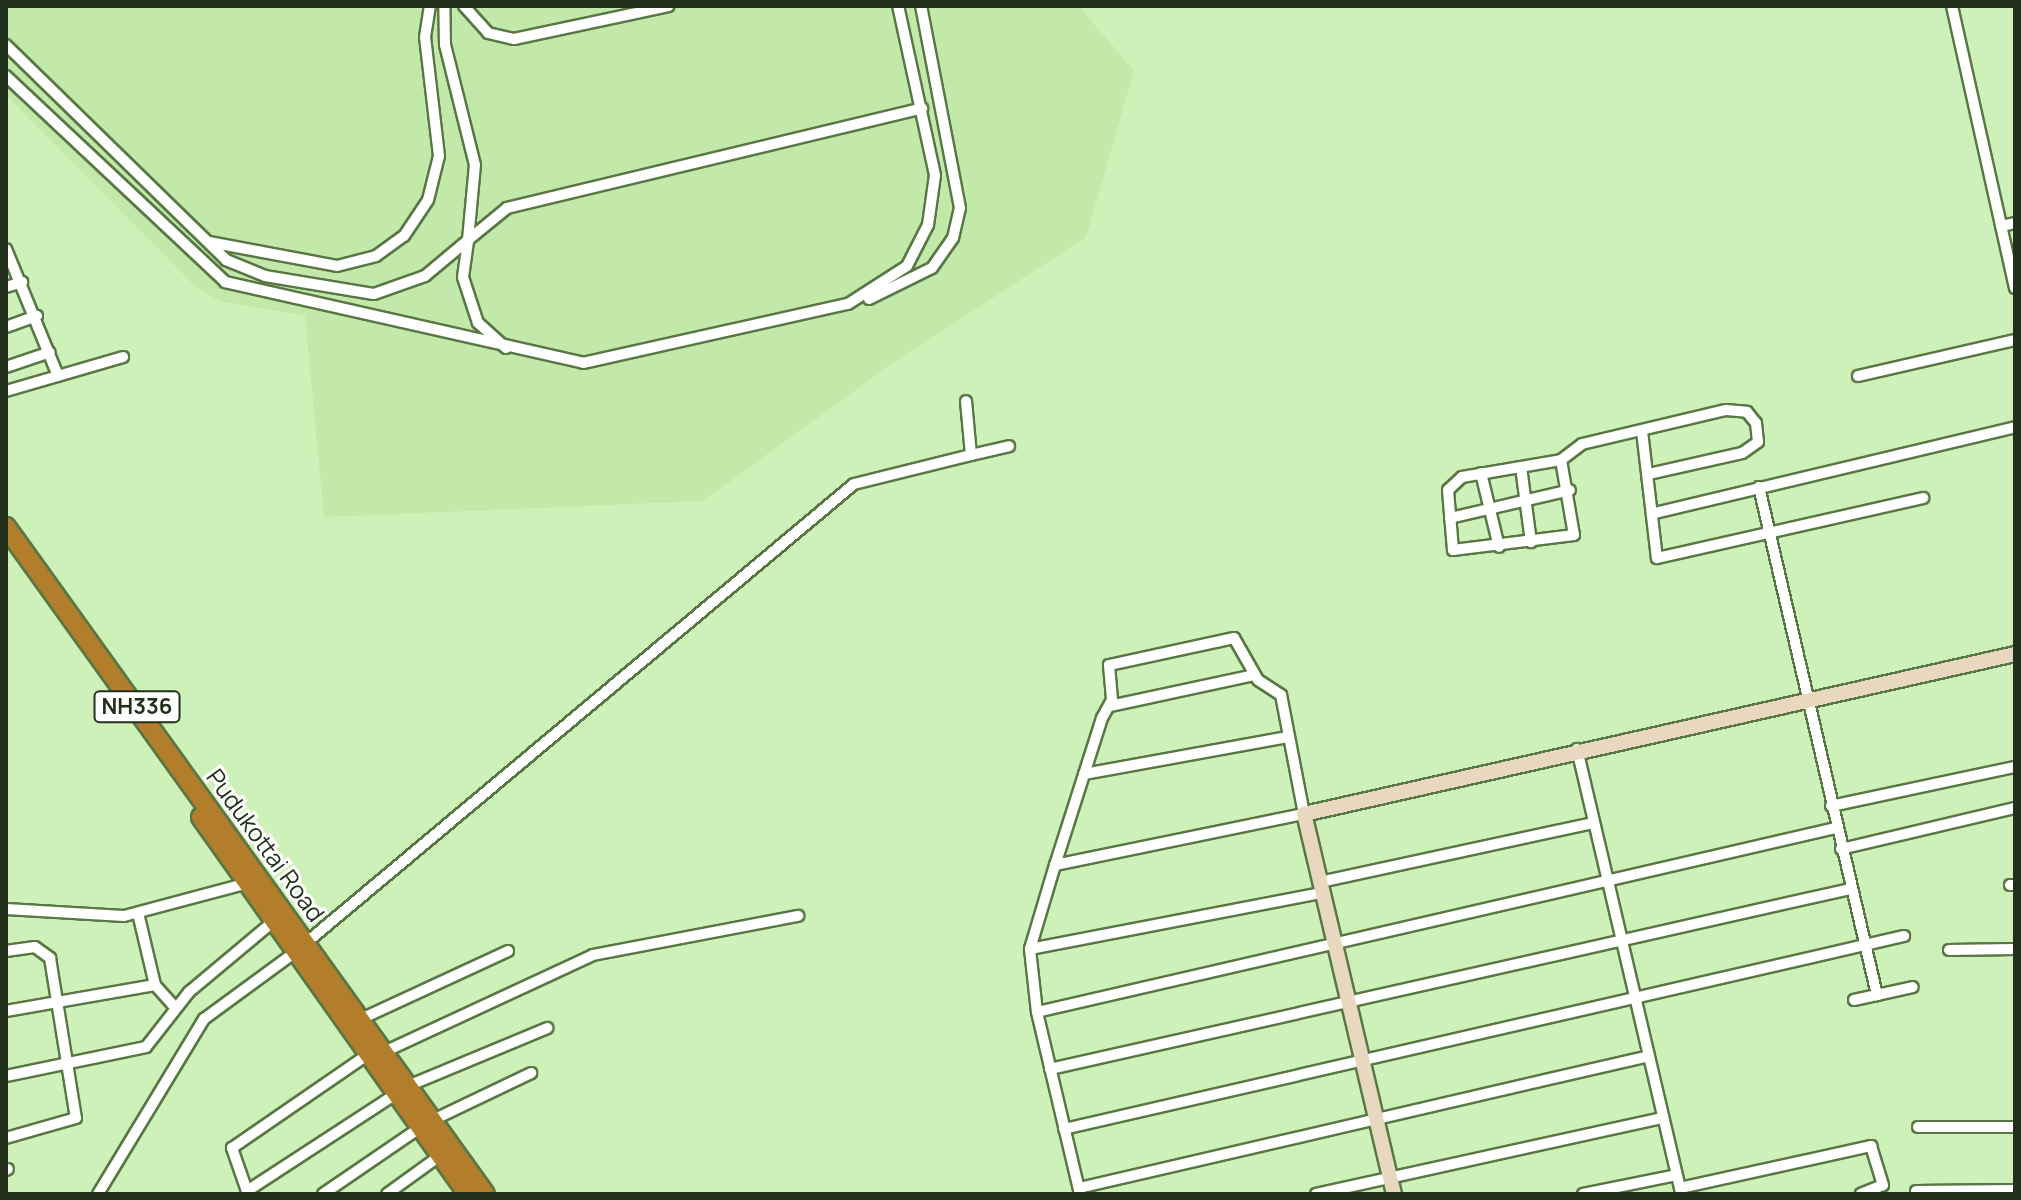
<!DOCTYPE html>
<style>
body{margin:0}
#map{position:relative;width:2021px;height:1200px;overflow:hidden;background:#cef1b9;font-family:Manrope,sans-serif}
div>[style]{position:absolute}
.built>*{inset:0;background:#c2e9aa}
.roads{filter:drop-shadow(2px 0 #597744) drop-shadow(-2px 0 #597744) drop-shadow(0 2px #597744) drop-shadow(0 -2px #597744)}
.street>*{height:10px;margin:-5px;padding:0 5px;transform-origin:5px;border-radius:5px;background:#fff}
.secondary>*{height:14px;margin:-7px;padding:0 7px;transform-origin:7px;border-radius:7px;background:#e8d8c0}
.highway>*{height:18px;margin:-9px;padding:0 9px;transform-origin:9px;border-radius:9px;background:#b37e2c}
span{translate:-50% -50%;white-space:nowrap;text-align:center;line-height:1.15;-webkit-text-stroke:6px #fff;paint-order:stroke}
.shield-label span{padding:2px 6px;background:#fff;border:2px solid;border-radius:6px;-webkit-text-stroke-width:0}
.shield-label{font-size:22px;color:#222f1a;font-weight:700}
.street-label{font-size:24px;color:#222f1a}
.frame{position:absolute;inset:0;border:8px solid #222f1a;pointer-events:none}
</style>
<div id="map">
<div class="built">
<div style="clip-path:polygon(6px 6px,1079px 6px,1134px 71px,1086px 237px,890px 365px,703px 501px,324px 517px,305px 316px,220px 301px,196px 287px,6px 95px)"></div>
</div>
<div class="roads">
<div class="street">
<div style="left:464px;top:6px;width:36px;rotate:48deg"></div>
<div style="left:488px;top:33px;width:27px;rotate:13deg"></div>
<div style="left:514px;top:39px;width:158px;rotate:-12deg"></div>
<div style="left:1952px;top:6px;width:289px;rotate:77.4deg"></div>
<div style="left:6px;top:45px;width:308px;rotate:44.3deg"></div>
<div style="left:226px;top:260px;width:42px;rotate:22.3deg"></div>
<div style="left:265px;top:276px;width:110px;rotate:9.4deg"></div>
<div style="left:374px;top:294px;width:54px;rotate:-19.4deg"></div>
<div style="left:425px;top:276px;width:56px;rotate:-39.9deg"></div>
<div style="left:468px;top:240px;width:75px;rotate:-84.7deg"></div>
<div style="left:475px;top:165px;width:124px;rotate:-104deg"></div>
<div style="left:445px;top:45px;width:39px;rotate:-91deg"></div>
<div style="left:6px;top:76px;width:301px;rotate:43.2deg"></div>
<div style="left:225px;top:282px;width:367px;rotate:12.7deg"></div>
<div style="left:583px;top:363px;width:271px;rotate:-12.6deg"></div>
<div style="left:848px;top:304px;width:70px;rotate:-32.8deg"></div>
<div style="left:907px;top:266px;width:46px;rotate:-62.9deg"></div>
<div style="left:928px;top:225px;width:50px;rotate:-82deg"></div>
<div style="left:935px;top:175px;width:173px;rotate:-102.3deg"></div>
<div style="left:2001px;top:226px;width:14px;rotate:-12deg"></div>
<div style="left:209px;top:242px;width:130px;rotate:10.6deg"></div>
<div style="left:337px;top:266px;width:40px;rotate:-14.4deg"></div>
<div style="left:376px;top:256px;width:34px;rotate:-36deg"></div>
<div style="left:404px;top:236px;width:43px;rotate:-56.3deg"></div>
<div style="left:428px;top:200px;width:45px;rotate:-76deg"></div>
<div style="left:439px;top:156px;width:120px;rotate:-96.7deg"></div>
<div style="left:425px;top:37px;width:31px;rotate:-81deg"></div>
<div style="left:6px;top:249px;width:137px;rotate:67.7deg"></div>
<div style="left:6px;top:287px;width:17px;rotate:-17deg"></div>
<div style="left:869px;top:299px;width:70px;rotate:-26.2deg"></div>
<div style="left:932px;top:268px;width:37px;rotate:-55deg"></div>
<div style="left:953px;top:238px;width:31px;rotate:-77deg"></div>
<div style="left:960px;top:208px;width:206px;rotate:-100.9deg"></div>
<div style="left:6px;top:327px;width:33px;rotate:-20deg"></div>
<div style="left:506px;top:348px;width:38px;rotate:-138deg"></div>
<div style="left:478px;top:323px;width:48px;rotate:-108.1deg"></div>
<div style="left:463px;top:277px;width:37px;rotate:-82deg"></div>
<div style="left:468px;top:240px;width:50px;rotate:-39.4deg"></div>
<div style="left:507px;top:208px;width:427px;rotate:-13.5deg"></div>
<div style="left:6px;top:367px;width:46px;rotate:-18.8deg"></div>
<div style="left:1858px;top:376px;width:161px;rotate:-12.9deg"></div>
<div style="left:6px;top:391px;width:122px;rotate:-16.2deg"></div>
<div style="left:1642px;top:431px;width:128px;rotate:83.3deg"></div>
<div style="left:1657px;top:558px;width:273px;rotate:-12.7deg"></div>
<div style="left:971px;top:455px;width:39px;rotate:-13deg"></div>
<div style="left:1561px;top:460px;width:76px;rotate:80.2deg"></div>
<div style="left:1574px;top:535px;width:122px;rotate:172.9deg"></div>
<div style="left:1453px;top:550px;width:60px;rotate:-94.8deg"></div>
<div style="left:1448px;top:490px;width:19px;rotate:-43deg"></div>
<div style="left:1462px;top:477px;width:100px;rotate:-9.7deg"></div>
<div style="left:1561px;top:460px;width:26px;rotate:-37deg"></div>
<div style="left:1582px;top:444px;width:148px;rotate:-13.3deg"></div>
<div style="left:1726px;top:410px;width:21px;rotate:5deg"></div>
<div style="left:1747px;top:412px;width:14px;rotate:51deg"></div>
<div style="left:1756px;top:423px;width:19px;rotate:84deg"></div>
<div style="left:1758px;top:442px;width:19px;rotate:145deg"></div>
<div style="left:1742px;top:453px;width:95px;rotate:167.3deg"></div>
<div style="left:1521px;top:467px;width:76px;rotate:82.4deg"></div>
<div style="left:1481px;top:473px;width:76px;rotate:76.3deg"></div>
<div style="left:1759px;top:487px;width:522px;rotate:76.92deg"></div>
<div style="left:1655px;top:513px;width:370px;rotate:-13.4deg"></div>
<div style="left:1450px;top:518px;width:123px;rotate:-13.1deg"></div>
<div style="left:1110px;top:706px;width:147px;rotate:-12.1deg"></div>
<div style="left:1577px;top:749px;width:457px;rotate:76.8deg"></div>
<div style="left:1084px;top:774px;width:207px;rotate:-10.3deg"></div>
<div style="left:1831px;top:806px;width:188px;rotate:-12deg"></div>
<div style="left:1841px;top:849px;width:179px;rotate:-13.3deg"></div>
<div style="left:1055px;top:865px;width:254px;rotate:-11.6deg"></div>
<div style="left:1304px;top:814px;width:121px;rotate:-100.9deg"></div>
<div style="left:1281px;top:695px;width:27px;rotate:-147deg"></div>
<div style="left:1258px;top:680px;width:48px;rotate:-119.7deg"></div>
<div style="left:1234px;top:638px;width:128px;rotate:167.8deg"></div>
<div style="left:1109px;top:665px;width:35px;rotate:85deg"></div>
<div style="left:1112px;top:700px;width:21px;rotate:119deg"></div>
<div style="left:1102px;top:718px;width:154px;rotate:107.7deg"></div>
<div style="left:1055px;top:865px;width:88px;rotate:106.6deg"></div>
<div style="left:1030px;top:949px;width:63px;rotate:83.7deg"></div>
<div style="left:1037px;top:1012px;width:187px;rotate:76.7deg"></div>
<div style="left:1320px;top:882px;width:280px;rotate:-12.2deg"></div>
<div style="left:2010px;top:885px;width:5px"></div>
<div style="left:6px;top:909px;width:118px;rotate:3.4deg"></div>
<div style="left:124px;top:916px;width:128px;rotate:-14.9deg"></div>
<div style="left:138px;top:913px;width:74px;rotate:76.7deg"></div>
<div style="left:155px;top:985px;width:31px;rotate:48deg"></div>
<div style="left:307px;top:942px;width:713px;rotate:-39.94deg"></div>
<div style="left:854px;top:484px;width:121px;rotate:-13.9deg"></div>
<div style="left:971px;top:455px;width:54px;rotate:-95.3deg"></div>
<div style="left:1030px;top:949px;width:297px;rotate:-10.9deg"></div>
<div style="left:1949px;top:950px;width:66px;rotate:-0.9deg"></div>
<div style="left:6px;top:951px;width:29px;rotate:-8deg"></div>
<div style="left:35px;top:947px;width:19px;rotate:36deg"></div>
<div style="left:50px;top:958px;width:162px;rotate:80.8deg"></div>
<div style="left:76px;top:1118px;width:73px;rotate:164.1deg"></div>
<div style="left:1854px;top:1000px;width:60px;rotate:-12.4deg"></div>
<div style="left:6px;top:1011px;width:151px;rotate:-9.9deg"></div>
<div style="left:1037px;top:1012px;width:820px;rotate:-12.97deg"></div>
<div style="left:361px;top:1019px;width:162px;rotate:-24.8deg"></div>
<div style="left:384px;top:1052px;width:230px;rotate:-24.9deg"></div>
<div style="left:593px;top:955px;width:209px;rotate:-10.8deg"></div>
<div style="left:1050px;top:1069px;width:820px;rotate:-12.68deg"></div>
<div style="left:6px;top:1076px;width:143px;rotate:-11.7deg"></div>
<div style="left:146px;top:1047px;width:70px;rotate:-52deg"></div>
<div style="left:189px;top:992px;width:112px;rotate:-39.9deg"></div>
<div style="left:433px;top:1120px;width:109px;rotate:-25.6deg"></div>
<div style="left:1918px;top:1127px;width:97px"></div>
<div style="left:1064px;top:1129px;width:862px;rotate:-12.94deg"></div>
<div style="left:6px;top:1170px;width:2px;rotate:-27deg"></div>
<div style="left:1079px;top:1188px;width:585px;rotate:-13.04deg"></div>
<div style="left:1680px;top:1188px;width:196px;rotate:-12.4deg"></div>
<div style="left:1871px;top:1146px;width:41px;rotate:72.9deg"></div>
<div style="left:1883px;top:1185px;width:24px;rotate:158deg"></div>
<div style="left:247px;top:1191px;width:192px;rotate:-33.1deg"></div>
<div style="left:408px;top:1086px;width:151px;rotate:-22.6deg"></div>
<div style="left:1916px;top:1191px;width:99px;rotate:-0.6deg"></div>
<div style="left:98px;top:1194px;width:205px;rotate:-58.8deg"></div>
<div style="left:204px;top:1019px;width:115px;rotate:-36.2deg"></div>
<div style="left:248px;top:1194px;width:49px;rotate:-109.2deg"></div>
<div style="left:232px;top:1148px;width:166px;rotate:-34.5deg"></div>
<div style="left:323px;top:1194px;width:119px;rotate:-34.4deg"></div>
<div style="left:387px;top:1194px;width:67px;rotate:-35.8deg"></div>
<div style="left:1316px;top:1194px;width:355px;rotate:-12.4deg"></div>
<div style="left:1583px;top:1194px;width:95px;rotate:-11.5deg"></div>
</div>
<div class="secondary">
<div style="left:1394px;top:1194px;width:391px;rotate:-103.3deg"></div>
<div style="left:1304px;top:814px;width:729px;rotate:-12.68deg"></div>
</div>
<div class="highway">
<div style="left:6px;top:527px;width:821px;rotate:54.32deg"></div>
<div style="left:201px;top:817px;width:462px;rotate:54.7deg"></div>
</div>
</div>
<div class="shield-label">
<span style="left:137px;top:707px">NH336</span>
</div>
<div class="street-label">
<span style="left:266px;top:845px;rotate:54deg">Pudukottai Road</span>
</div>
<div class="frame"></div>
</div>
